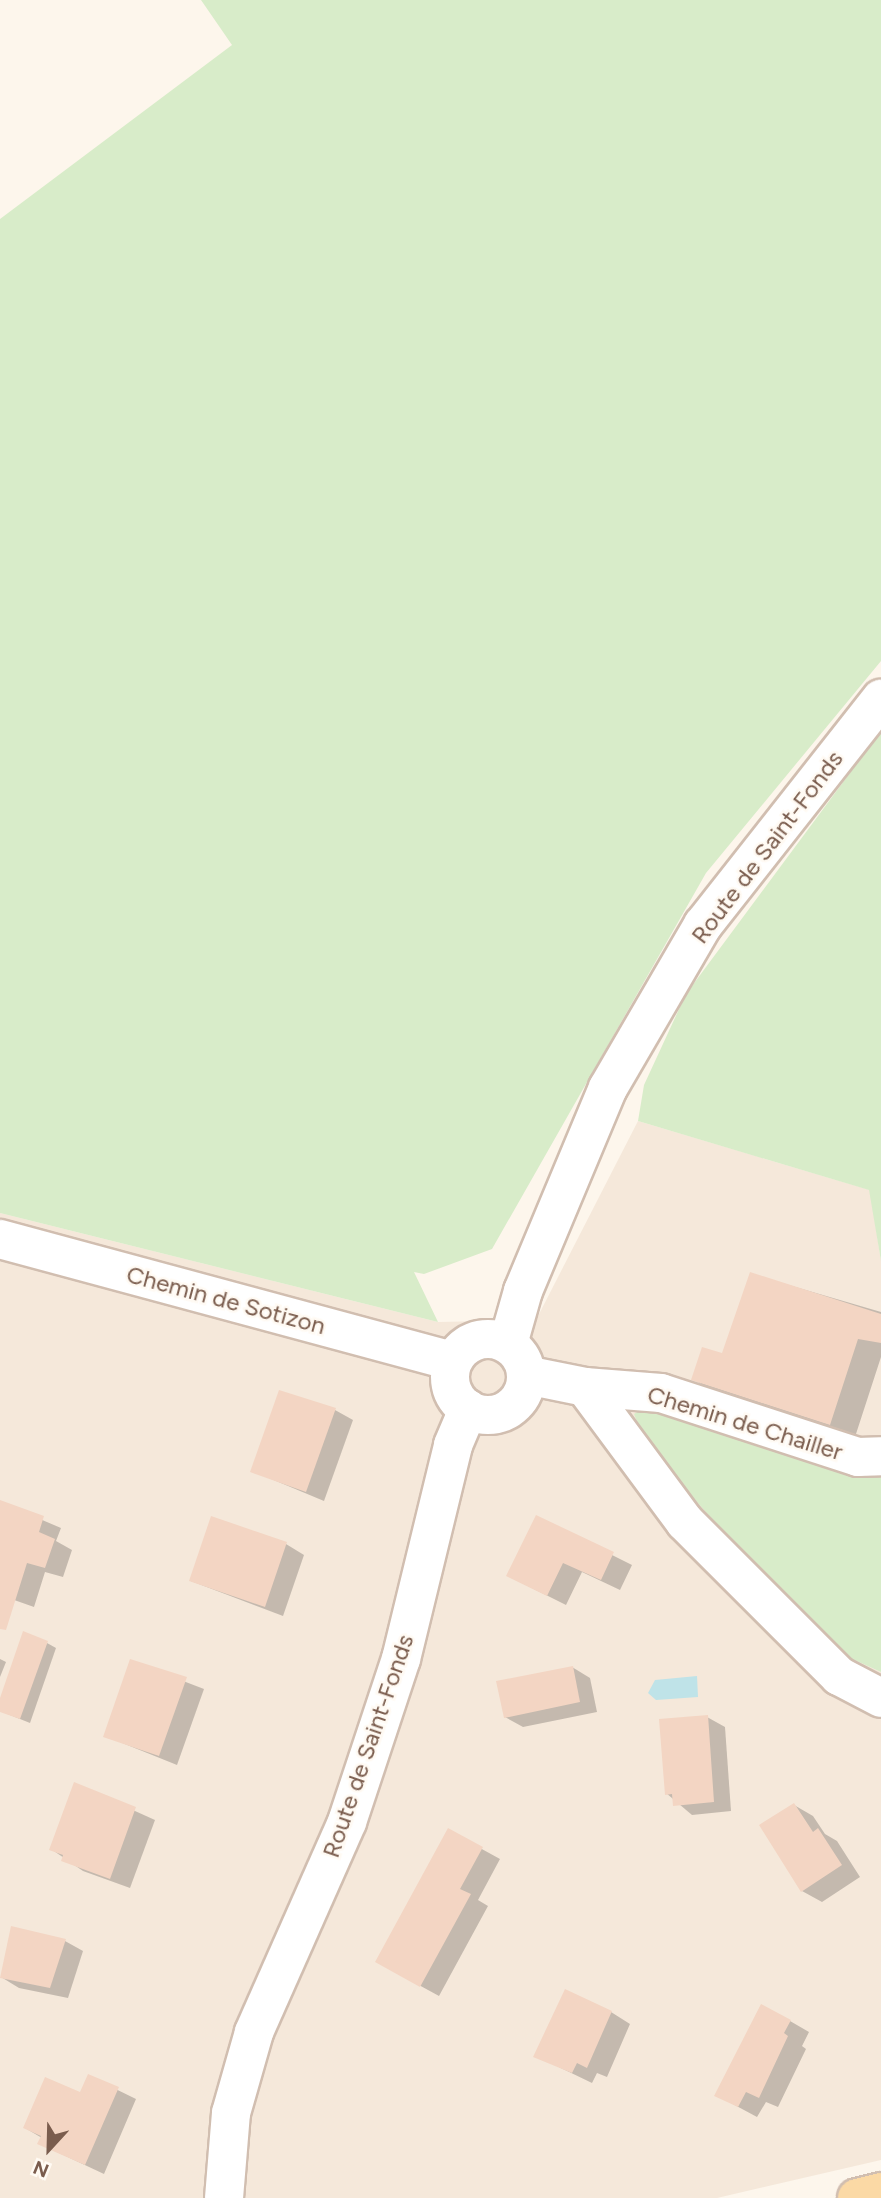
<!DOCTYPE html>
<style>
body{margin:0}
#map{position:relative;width:881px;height:2198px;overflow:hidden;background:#fdf6ec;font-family:Figtree,sans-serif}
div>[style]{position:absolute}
.residential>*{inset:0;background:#f5e8da}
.green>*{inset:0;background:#d8ecc9}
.water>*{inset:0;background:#bfe3e8}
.shadow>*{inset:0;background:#0003}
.building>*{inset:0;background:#f3d5c3}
.roads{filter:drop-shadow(2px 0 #d1beb0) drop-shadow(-2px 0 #d1beb0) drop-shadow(0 2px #d1beb0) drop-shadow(0 -2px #d1beb0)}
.minor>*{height:38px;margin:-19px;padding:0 19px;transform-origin:19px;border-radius:19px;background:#fff}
.minor>.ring{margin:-19px;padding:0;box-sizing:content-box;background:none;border:38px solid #fff;border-radius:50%}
.primary>*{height:38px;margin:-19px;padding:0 19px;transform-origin:19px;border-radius:19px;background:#fbd9a5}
span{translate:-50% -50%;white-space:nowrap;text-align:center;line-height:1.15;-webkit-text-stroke:5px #fffaf3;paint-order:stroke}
.street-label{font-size:24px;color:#7a5c4d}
.north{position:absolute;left:14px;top:2114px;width:70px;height:70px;-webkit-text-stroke:5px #fffaf3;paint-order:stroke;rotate:202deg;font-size:19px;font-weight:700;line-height:28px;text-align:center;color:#7a5c4d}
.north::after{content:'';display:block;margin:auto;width:24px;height:32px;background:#7a5c4d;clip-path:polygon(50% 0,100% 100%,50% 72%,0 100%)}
</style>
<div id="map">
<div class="residential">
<div style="clip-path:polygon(638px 1121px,870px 1190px,881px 1261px,881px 1473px,861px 1474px,646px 1407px,850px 1658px,881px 1672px,881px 2160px,717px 2198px,0 2198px,0 1213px,438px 1322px,536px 1320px)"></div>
</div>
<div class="green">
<div style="clip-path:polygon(201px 0,881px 0,881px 661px,706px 873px,492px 1249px,424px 1274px,414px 1272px,438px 1322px,0 1213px,0 219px,232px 45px)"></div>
<div style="clip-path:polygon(881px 731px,881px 1261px,869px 1190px,638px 1121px,644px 1085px,686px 994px)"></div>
<div style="clip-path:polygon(646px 1407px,861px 1474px,881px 1473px,881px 1672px,850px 1658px,790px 1608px,646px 1444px,634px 1414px)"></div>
</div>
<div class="water">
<div style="clip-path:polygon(697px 1676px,698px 1697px,656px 1700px,648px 1693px,655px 1680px)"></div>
</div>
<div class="shadow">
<div style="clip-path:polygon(751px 1274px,881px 1312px,881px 1357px,855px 1437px,717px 1393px,693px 1379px,723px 1355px)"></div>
<div style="clip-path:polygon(335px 1410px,353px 1420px,324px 1501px,252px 1471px)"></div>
<div style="clip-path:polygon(0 1502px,61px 1528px,56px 1541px,72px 1550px,63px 1577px,45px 1572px,34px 1607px,0 1595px)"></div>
<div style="clip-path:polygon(536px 1517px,632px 1565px,620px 1590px,582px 1572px,566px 1605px,508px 1576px)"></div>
<div style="clip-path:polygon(286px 1544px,304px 1555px,283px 1616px,191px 1581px)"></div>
<div style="clip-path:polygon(47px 1643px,56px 1648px,30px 1723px,0 1711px,0 1704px)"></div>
<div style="clip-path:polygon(0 1659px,6px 1662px,0 1677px)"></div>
<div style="clip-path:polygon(131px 1661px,204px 1689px,177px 1765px,105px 1736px)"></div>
<div style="clip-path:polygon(572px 1667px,590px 1678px,597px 1712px,523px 1727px,505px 1717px)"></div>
<div style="clip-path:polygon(707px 1717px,725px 1727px,731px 1811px,692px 1815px,666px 1793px)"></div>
<div style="clip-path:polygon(75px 1784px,155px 1820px,130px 1888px,83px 1871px,51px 1849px)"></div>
<div style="clip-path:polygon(794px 1805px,813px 1816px,825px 1834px,837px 1841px,860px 1877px,822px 1902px,802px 1891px)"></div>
<div style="clip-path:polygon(449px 1831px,500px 1859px,478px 1900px,488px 1906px,439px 1996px,395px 1972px)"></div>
<div style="clip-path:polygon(65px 1941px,83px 1951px,68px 1998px,19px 1988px,1px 1977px)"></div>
<div style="clip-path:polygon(611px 2012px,630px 2024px,607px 2077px,597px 2073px,592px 2083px,536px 2056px)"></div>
<div style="clip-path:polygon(790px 2021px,809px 2032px,802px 2046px,806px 2049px,778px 2107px,766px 2102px,757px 2117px,716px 2095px)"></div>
<div style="clip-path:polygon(89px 2076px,136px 2099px,104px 2174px,40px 2144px,42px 2138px,25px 2128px,81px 2094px)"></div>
</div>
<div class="building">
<div style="clip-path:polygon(750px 1272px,881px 1314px,881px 1343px,858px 1339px,830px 1425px,691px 1380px,702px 1347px,722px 1353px)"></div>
<div style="clip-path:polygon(279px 1390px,336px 1408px,306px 1492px,250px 1472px)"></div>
<div style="clip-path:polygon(0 1500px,44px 1516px,39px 1532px,55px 1539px,45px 1568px,27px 1563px,6px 1630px,0 1629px)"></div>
<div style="clip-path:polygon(536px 1515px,614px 1552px,601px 1580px,563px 1563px,547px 1596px,506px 1576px)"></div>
<div style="clip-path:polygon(211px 1516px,287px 1542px,265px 1607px,189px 1581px)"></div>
<div style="clip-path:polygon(23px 1631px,48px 1641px,20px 1719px,0 1712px,0 1698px)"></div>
<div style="clip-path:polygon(130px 1659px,187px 1677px,159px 1756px,103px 1737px)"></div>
<div style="clip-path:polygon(573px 1666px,580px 1702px,504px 1718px,496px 1681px)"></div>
<div style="clip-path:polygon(708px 1715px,714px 1802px,673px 1806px,672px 1794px,665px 1795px,659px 1719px)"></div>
<div style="clip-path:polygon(74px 1782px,136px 1807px,110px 1879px,61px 1861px,63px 1855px,49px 1850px)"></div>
<div style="clip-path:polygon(794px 1803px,813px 1832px,818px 1828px,842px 1865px,801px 1892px,759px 1825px)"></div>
<div style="clip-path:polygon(448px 1828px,483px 1847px,460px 1889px,471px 1894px,420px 1987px,375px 1962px)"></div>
<div style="clip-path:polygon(11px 1926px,66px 1939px,50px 1988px,0 1978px)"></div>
<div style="clip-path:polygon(565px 1989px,612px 2011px,587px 2068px,577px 2063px,572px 2073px,533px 2057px)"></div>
<div style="clip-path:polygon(761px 2004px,791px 2020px,784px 2033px,788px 2036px,759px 2098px,746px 2092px,738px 2107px,714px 2096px)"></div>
<div style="clip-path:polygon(88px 2074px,119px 2087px,85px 2165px,37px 2144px,41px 2136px,23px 2128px,45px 2077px,80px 2092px)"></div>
</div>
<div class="roads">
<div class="minor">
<div style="left:0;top:1239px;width:468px;rotate:15.1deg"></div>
<div class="ring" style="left:450px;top:1339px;width:38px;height:38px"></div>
<div style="left:508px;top:1344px;width:55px;rotate:-74.2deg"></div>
<div style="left:523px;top:1291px;width:220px;rotate:-67.3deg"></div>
<div style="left:608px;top:1088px;width:189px;rotate:-59.8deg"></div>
<div style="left:703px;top:925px;width:288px;rotate:-51.8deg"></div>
<div style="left:526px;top:1375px;width:60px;rotate:11.5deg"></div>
<div style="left:585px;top:1387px;width:76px;rotate:4.5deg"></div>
<div style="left:661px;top:1393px;width:207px;rotate:18deg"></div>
<div style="left:858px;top:1457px;width:23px;rotate:-2deg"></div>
<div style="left:585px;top:1387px;width:168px;rotate:53.5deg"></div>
<div style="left:685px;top:1522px;width:218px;rotate:45deg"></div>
<div style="left:839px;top:1676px;width:47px;rotate:27.6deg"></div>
<div style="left:224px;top:2198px;width:85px;rotate:-85.3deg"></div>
<div style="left:231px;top:2113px;width:84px;rotate:-74.1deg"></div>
<div style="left:254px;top:2032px;width:230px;rotate:-66.1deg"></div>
<div style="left:347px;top:1822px;width:172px;rotate:-71.7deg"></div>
<div style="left:401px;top:1659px;width:220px;rotate:-76.3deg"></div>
<div style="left:453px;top:1445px;width:39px;rotate:-67deg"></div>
</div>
<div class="primary">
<div style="left:857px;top:2198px;width:25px;rotate:-14deg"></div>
</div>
</div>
<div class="street-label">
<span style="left:767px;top:847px;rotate:-53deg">Route de Saint-Fonds</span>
<span style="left:226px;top:1300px;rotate:15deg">Chemin de Sotizon</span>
<span style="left:745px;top:1423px;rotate:17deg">Chemin de Chailler</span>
<span style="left:368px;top:1746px;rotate:-71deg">Route de Saint-Fonds</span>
</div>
<div class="north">N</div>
</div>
